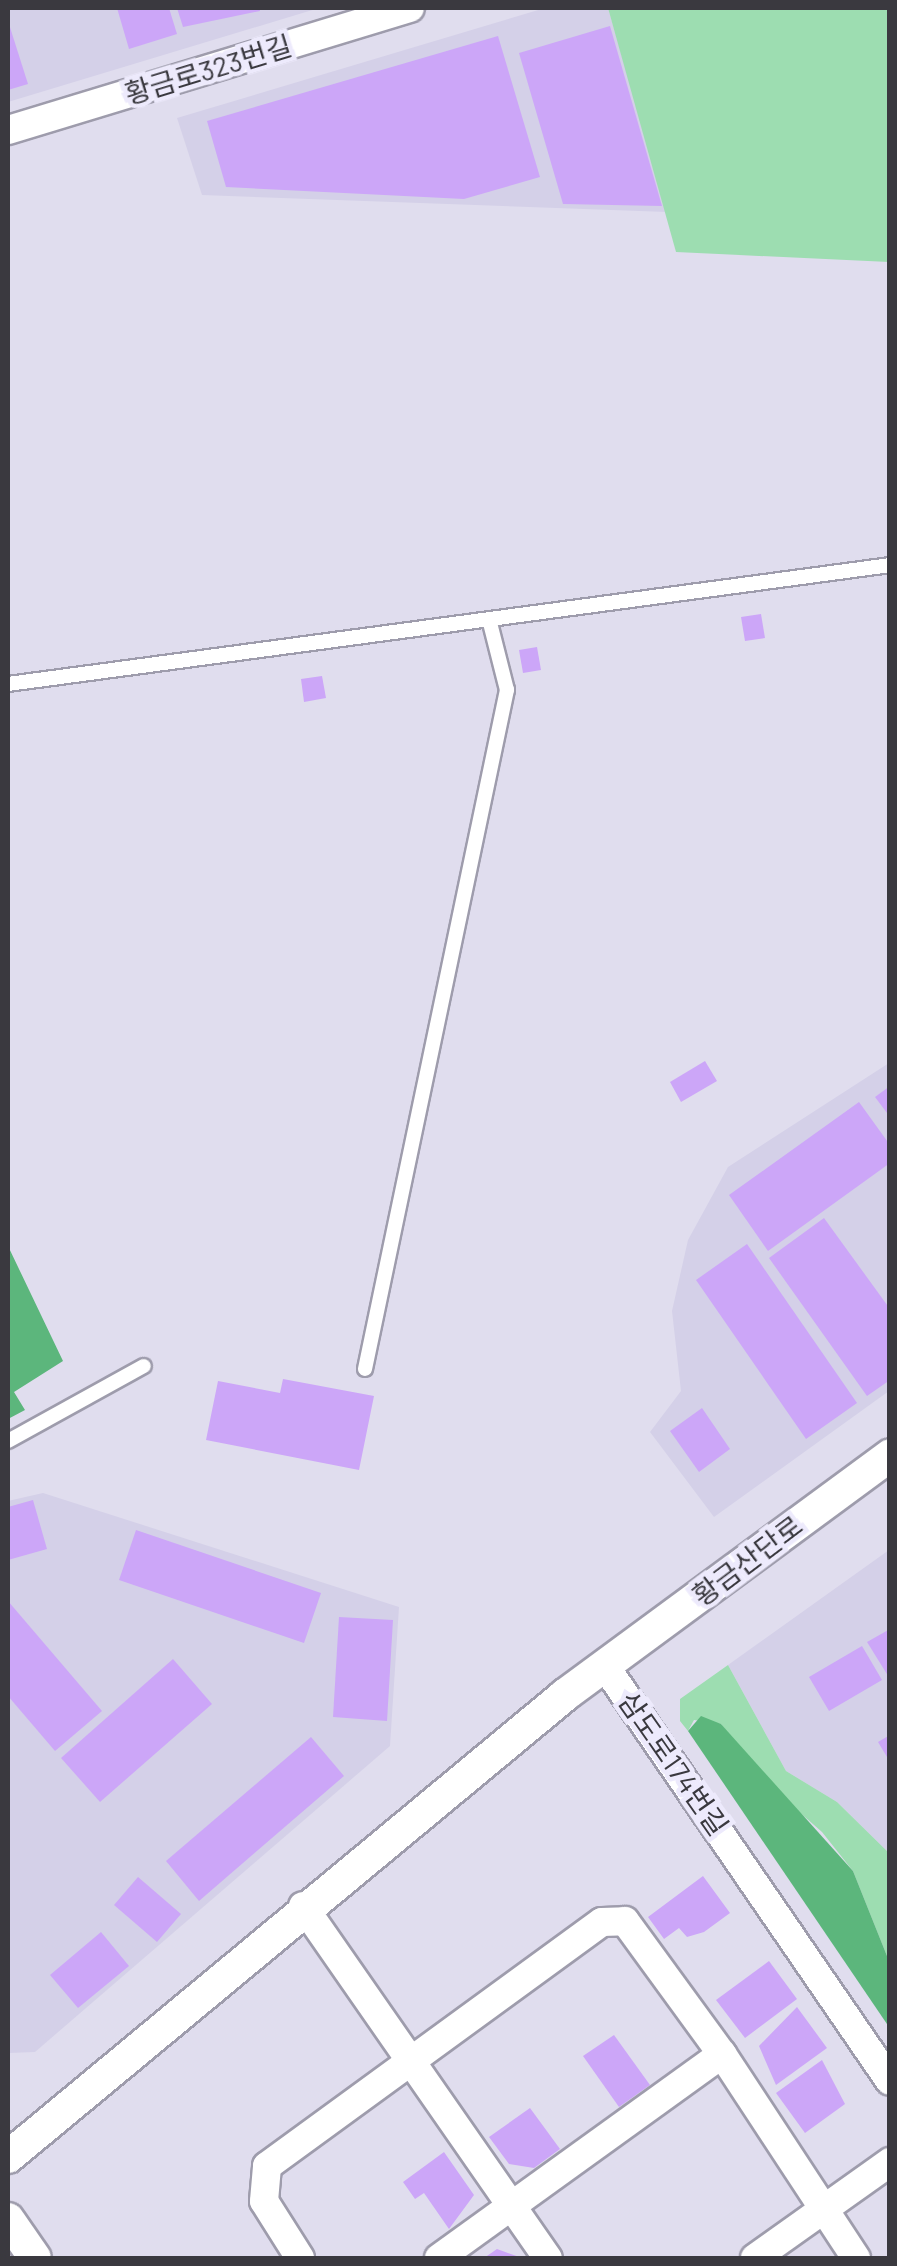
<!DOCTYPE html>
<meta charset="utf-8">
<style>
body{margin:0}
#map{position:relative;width:897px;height:2266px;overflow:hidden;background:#e0ddee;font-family:Barlow,"Noto Sans KR",sans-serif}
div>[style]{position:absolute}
.built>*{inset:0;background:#d4d0e8}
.green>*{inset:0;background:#9dddb1}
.forest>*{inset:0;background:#5cb67c}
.building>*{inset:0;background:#cca6f8}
.roads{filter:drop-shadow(2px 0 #9e9cac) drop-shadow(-2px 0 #9e9cac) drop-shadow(0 2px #9e9cac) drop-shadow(0 -2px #9e9cac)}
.service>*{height:14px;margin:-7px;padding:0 7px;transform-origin:7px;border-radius:7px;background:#fff}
.minor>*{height:28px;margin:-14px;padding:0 14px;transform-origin:14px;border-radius:14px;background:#fff}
.tertiary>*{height:32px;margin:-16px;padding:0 16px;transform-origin:16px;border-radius:16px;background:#fff}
span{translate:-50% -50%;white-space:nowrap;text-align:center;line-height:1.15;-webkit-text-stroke:9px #edeafc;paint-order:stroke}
.street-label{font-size:28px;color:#3a393f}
.frame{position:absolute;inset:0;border:10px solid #3a393f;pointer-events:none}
</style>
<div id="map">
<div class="built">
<div style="clip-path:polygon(8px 8px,319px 8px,8px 102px)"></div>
<div style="clip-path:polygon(545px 8px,608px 8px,667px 212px,202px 195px,177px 118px)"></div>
<div style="clip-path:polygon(889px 1063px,889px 1391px,714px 1517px,650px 1432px,681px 1391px,672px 1311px,688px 1240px,728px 1167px)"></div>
<div style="clip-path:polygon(43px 1493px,399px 1607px,390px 1746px,35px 2052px,9px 2053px,8px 1501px)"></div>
<div style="clip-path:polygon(889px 1550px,889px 1853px,837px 1802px,786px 1771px,728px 1665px)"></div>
</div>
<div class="green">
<div style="clip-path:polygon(608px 8px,889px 8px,889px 262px,676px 252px)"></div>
<div style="clip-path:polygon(728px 1665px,786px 1771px,837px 1802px,889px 1853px,889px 1961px,853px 1871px,822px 1832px,755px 1773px,721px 1724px,694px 1720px,688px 1731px,680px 1721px,680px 1699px)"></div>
</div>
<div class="forest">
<div style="clip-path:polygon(8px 1246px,63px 1361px,14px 1392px,25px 1410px,8px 1419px)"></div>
<div style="clip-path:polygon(701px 1716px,721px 1724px,853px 1871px,889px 1961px,889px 2027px,688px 1731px)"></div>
</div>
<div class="building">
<div style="clip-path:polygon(117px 8px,169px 8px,177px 34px,129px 49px)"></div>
<div style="clip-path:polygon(177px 8px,259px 8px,260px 11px,183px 27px)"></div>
<div style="clip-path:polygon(8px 21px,28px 84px,8px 90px)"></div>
<div style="clip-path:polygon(610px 26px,662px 206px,563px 204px,519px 53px)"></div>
<div style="clip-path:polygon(498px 36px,540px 177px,464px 199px,226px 187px,207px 121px)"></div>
<div style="clip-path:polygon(761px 614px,765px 638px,745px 641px,741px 617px)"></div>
<div style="clip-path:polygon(537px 647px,541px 670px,523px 673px,519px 650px)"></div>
<div style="clip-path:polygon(322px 676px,326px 698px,304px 702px,301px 679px)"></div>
<div style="clip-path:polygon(705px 1061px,717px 1081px,681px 1102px,670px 1082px)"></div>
<div style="clip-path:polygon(890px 1086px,890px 1117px,875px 1097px)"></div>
<div style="clip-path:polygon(859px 1102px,890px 1145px,890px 1163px,768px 1251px,729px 1195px)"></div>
<div style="clip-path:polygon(824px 1218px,890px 1309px,890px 1380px,867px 1396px,769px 1258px)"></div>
<div style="clip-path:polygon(747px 1244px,857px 1403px,806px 1439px,696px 1280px)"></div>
<div style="clip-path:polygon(283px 1379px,374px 1396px,359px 1470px,206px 1440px,218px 1381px,280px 1393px)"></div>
<div style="clip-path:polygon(702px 1408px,730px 1449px,699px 1472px,670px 1431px)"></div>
<div style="clip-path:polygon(33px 1500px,47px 1549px,8px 1560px,8px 1507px)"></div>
<div style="clip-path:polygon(136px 1530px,321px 1593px,304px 1643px,119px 1580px)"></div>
<div style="clip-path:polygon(8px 1601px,102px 1711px,55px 1751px,8px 1696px)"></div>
<div style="clip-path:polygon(339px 1617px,393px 1620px,387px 1721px,333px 1717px)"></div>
<div style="clip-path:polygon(890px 1629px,890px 1679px,867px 1642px)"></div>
<div style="clip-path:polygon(862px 1646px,882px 1680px,829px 1711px,809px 1677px)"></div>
<div style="clip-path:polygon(173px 1659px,212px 1704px,100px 1802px,61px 1758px)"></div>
<div style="clip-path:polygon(890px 1735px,890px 1762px,878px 1742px)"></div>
<div style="clip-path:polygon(311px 1737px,344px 1776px,199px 1901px,166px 1861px)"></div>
<div style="clip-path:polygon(703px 1876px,730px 1913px,704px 1932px,687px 1937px,679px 1928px,664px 1939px,648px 1917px)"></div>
<div style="clip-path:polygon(138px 1877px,181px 1914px,157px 1942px,114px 1905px)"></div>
<div style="clip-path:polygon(101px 1932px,129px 1966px,78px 2008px,50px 1975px)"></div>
<div style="clip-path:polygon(769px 1961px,797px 1999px,745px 2038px,716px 2000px)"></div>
<div style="clip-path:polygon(797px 2007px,827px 2048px,776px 2085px,759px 2046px)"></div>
<div style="clip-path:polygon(614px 2035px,650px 2085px,619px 2107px,583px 2056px)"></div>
<div style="clip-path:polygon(822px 2060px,845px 2104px,805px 2133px,776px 2093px)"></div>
<div style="clip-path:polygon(530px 2108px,560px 2149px,534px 2168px,509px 2164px,489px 2137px)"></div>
<div style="clip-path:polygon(444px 2152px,474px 2195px,449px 2229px,424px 2193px,415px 2199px,403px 2182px)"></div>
<div style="clip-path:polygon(497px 2249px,522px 2258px,484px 2258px)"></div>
</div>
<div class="roads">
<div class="service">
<div style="left:8px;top:684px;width:890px;rotate:-7.68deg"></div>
<div style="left:365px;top:1369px;width:694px;rotate:-78.19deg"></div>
<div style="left:507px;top:690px;width:73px;rotate:-104.2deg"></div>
<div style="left:8px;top:1441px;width:155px;rotate:-28.9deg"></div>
</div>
<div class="minor">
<div style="left:8px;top:130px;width:420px;rotate:-16.9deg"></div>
<div style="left:605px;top:1666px;width:503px;rotate:55.52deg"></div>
<div style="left:303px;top:1906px;width:429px;rotate:55.2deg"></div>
<div style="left:722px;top:2054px;width:244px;rotate:56.7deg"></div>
<div style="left:300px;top:2258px;width:67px;rotate:-122.3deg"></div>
<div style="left:264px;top:2201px;width:35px;rotate:-85deg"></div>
<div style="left:267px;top:2166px;width:414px;rotate:-36.1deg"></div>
<div style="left:602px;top:1922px;width:23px;rotate:-2deg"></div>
<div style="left:625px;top:1921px;width:165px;rotate:53.9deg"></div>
<div style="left:722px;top:2054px;width:349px;rotate:144.2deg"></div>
<div style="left:755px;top:2258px;width:166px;rotate:-35.4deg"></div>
</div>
<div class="tertiary">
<div style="left:8px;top:2157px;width:724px;rotate:-39.67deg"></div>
<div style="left:565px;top:1695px;width:404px;rotate:-36.4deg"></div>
<div style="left:8px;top:2219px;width:47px;rotate:55.3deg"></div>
</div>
</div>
<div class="street-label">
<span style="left:208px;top:69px;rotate:-17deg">황금로323번길</span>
<span style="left:747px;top:1560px;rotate:-37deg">황금산단로</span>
<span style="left:674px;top:1763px;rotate:55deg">삼도로174번길</span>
</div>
<div class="frame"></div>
</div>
